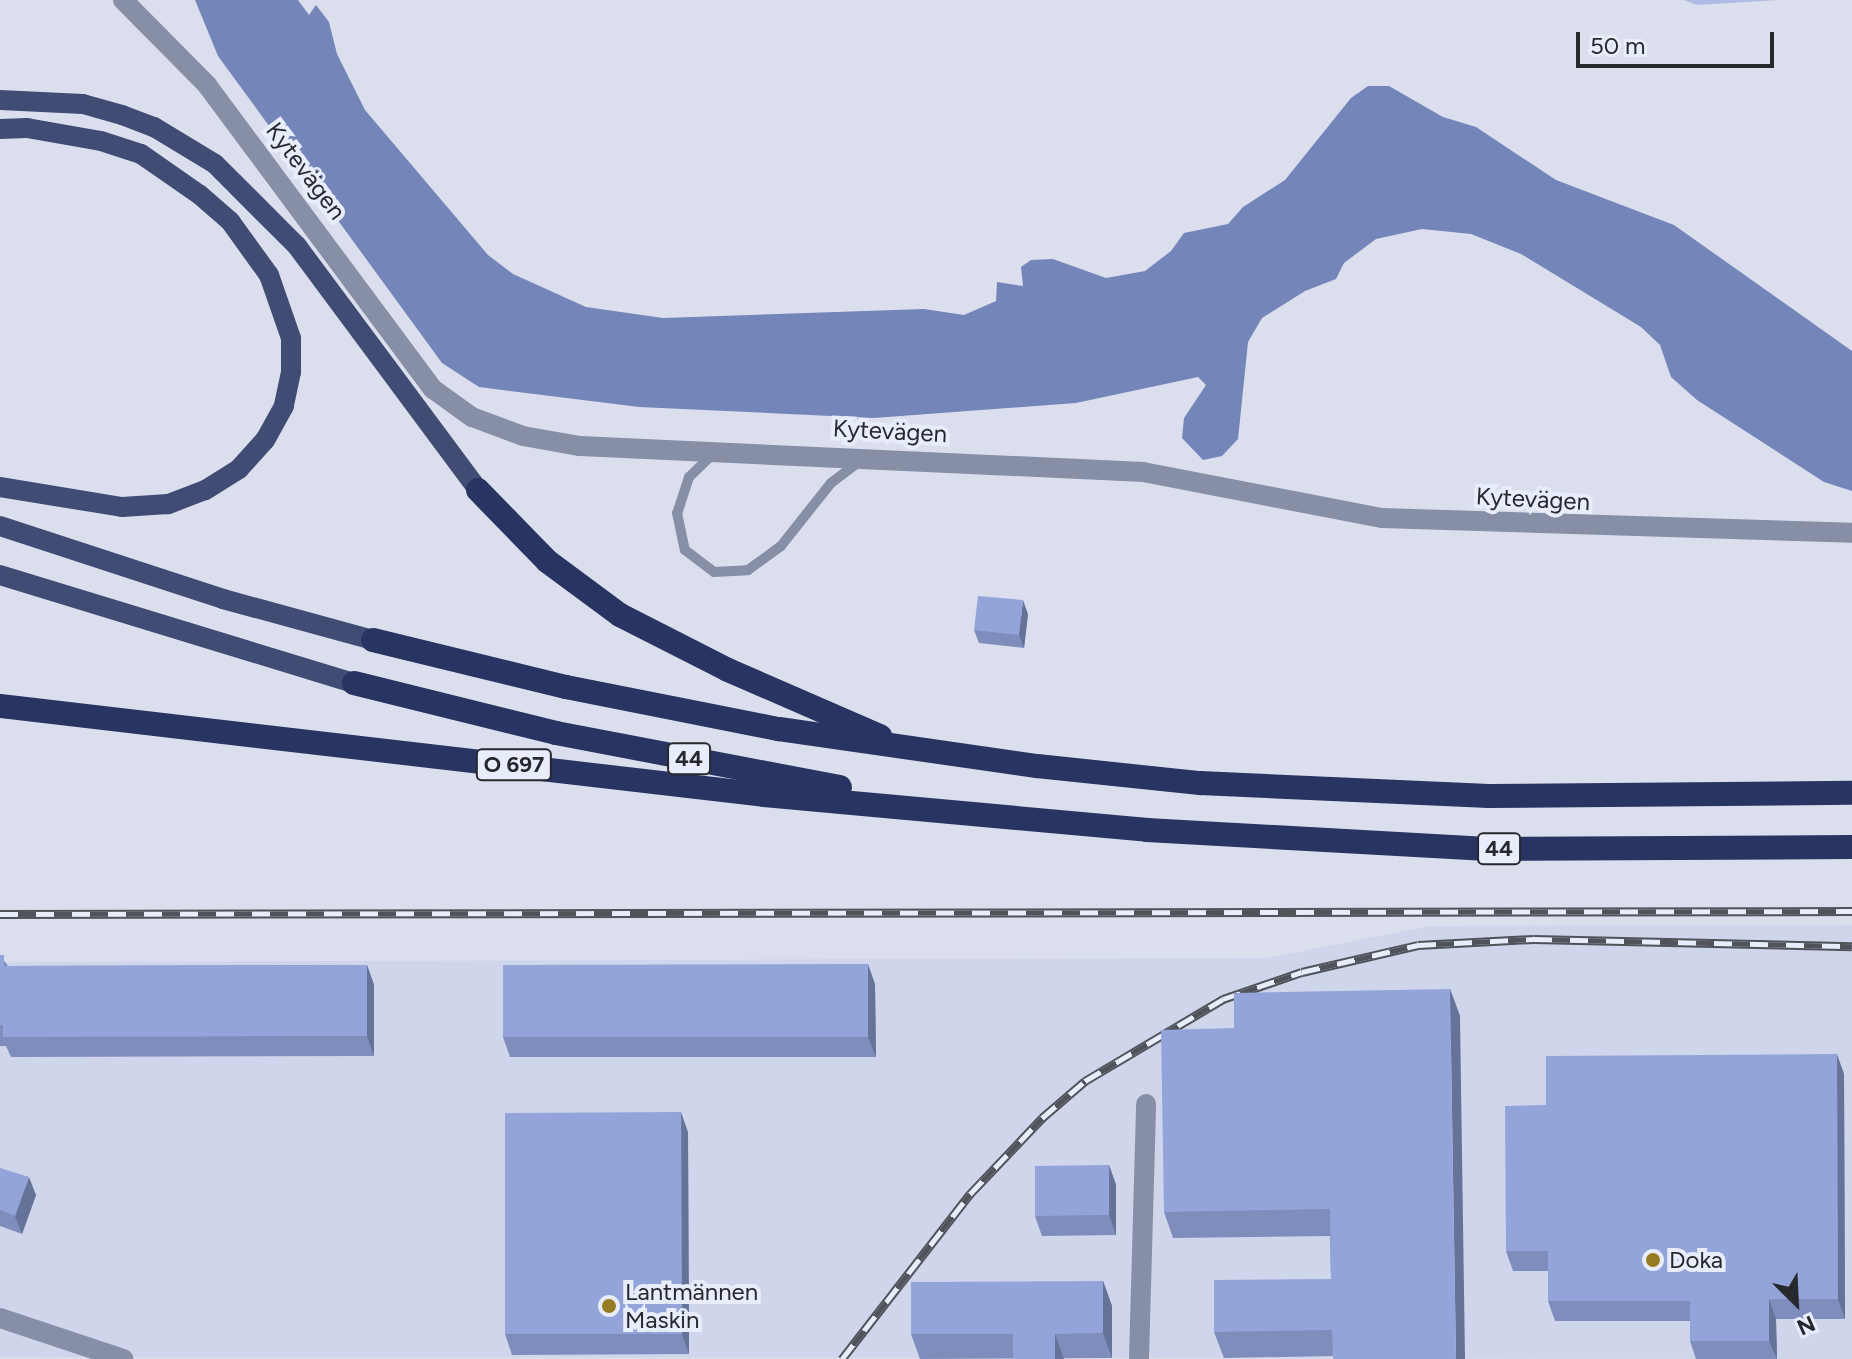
<!DOCTYPE html>
<meta charset="utf-8">
<style>
body{margin:0}
#map{position:relative;width:1852px;height:1359px;overflow:hidden;background:#dbdfed;font-family:Figtree,sans-serif}
div>[style]{position:absolute}
.built>*{inset:0;background:#cfd6eb}
.green>*{inset:0;background:#adbbe4}
.water>*{inset:0;background:#7485b9}
.lane>*{height:10px;margin:-5px;padding:0 5px;transform-origin:5px;border-radius:5px;background:#868fa6}
.street>*{height:20px;margin:-10px;padding:0 10px;transform-origin:10px;border-radius:10px;background:#868fa6}
.primary>*{height:20px;margin:-10px;padding:0 10px;transform-origin:10px;border-radius:10px;background:#404c74}
.highway>*{height:24px;margin:-12px;padding:0 12px;transform-origin:12px;border-radius:12px;background:#283461}
.rail>*{height:9px;margin-top:-4.5px;transform-origin:0;background:repeating-linear-gradient(90deg,#e8edfb 0 18px,#50535a 0 36px);box-sizing:border-box;border-block:2px solid #50535a}
.wall>*{inset:0;background:#7e8dbb}
.shaded-wall>*{inset:0;background:#667398}
.building>*{inset:0;background:#92a4d9}
.dots>*{width:22px;height:22px;translate:-50% -50%;box-sizing:border-box;border:4px solid #e8edfb;border-radius:50%}
span{translate:-50% -50%;white-space:nowrap;text-align:center;line-height:1.15;-webkit-text-stroke:8px #e8edfb;paint-order:stroke}
.shield-label span{padding:2px 6px;background:#e8edfb;border:2px solid;border-radius:6px;-webkit-text-stroke-width:0}
.shield-label{font-size:22px;color:#26282d;font-weight:700}
.street-label{font-size:24px;color:#26282d}
.poi-label{font-size:24px;color:#26282d}
.left{translate:0 -50%;text-align:left}
.north{position:absolute;left:1756px;top:1263px;width:80px;height:80px;-webkit-text-stroke:6px #e8edfb;paint-order:stroke;rotate:156deg;font-size:22px;font-weight:700;line-height:32px;text-align:center;color:#26282d}
.north::after{content:'';display:block;margin:auto;width:28px;height:36px;background:#26282d;clip-path:polygon(50% 0,100% 100%,50% 72%,0 100%)}
.scale{position:absolute;left:1576px;top:32px;width:198px;height:36px;box-sizing:border-box;border:4px solid #26282d;border-top:0;padding-left:10px;font-size:24px;line-height:28px;white-space:nowrap;color:#26282d;-webkit-text-stroke:6px #e8edfb;paint-order:stroke}
</style>
<div id="map">
<div class="built">
<div style="clip-path:polygon(1852px 925px,1852px 1359px,0 1357px,0 962px,1268px 958px,1430px 926px)"></div>
</div>
<div class="green">
<div style="clip-path:polygon(1684px 0,1778px 0,1697px 5px)"></div>
</div>
<div class="water">
<div style="clip-path:polygon(195px 0,298px 0,309px 15px,316px 5px,329px 22px,337px 54px,365px 110px,488px 255px,513px 274px,586px 307px,663px 318px,924px 309px,964px 315px,996px 301px,997px 282px,1023px 286px,1021px 267px,1031px 260px,1053px 259px,1106px 278px,1145px 271px,1171px 251px,1184px 233px,1228px 224px,1243px 207px,1285px 180px,1351px 98px,1368px 86px,1389px 86px,1443px 117px,1476px 127px,1556px 180px,1674px 225px,1852px 351px,1852px 491px,1824px 482px,1697px 400px,1671px 377px,1660px 345px,1641px 327px,1521px 254px,1471px 234px,1422px 229px,1376px 239px,1344px 263px,1336px 279px,1305px 291px,1262px 318px,1248px 342px,1238px 439px,1222px 456px,1203px 460px,1182px 438px,1184px 418px,1206px 385px,1198px 377px,1076px 403px,874px 418px,639px 407px,479px 387px,442px 363px,218px 56px)"></div>
</div>
<div class="lane">
<div style="left:714px;top:453px;width:35px;rotate:136deg"></div>
<div style="left:689px;top:477px;width:38px;rotate:108deg"></div>
<div style="left:677px;top:513px;width:38px;rotate:78deg"></div>
<div style="left:685px;top:550px;width:36px;rotate:37deg"></div>
<div style="left:714px;top:572px;width:34px;rotate:-3deg"></div>
<div style="left:748px;top:570px;width:41px;rotate:-36deg"></div>
<div style="left:781px;top:546px;width:80px;rotate:-51.6deg"></div>
<div style="left:831px;top:483px;width:36px;rotate:-37deg"></div>
</div>
<div class="street">
<div style="left:123px;top:0;width:120px;rotate:45.3deg"></div>
<div style="left:207px;top:85px;width:379px;rotate:53.4deg"></div>
<div style="left:433px;top:389px;width:48px;rotate:35.7deg"></div>
<div style="left:472px;top:417px;width:54px;rotate:20.4deg"></div>
<div style="left:523px;top:436px;width:58px;rotate:10deg"></div>
<div style="left:580px;top:446px;width:564px;rotate:2.64deg"></div>
<div style="left:1143px;top:472px;width:243px;rotate:10.9deg"></div>
<div style="left:1382px;top:518px;width:470px;rotate:1.8deg"></div>
<div style="left:0;top:1318px;width:130px;rotate:18.4deg"></div>
<div style="left:1139px;top:1359px;width:255px;rotate:-88.4deg"></div>
</div>
<div class="primary">
<div style="left:0;top:100px;width:83px;rotate:2.8deg"></div>
<div style="left:83px;top:104px;width:41px;rotate:15.8deg"></div>
<div style="left:122px;top:115px;width:34px;rotate:21deg"></div>
<div style="left:154px;top:127px;width:71px;rotate:31.2deg"></div>
<div style="left:215px;top:164px;width:116px;rotate:45deg"></div>
<div style="left:297px;top:246px;width:304px;rotate:53.4deg"></div>
<div style="left:0;top:129px;width:27px;rotate:-2deg"></div>
<div style="left:27px;top:128px;width:75px;rotate:10deg"></div>
<div style="left:101px;top:141px;width:42px;rotate:18deg"></div>
<div style="left:141px;top:154px;width:72px;rotate:34.8deg"></div>
<div style="left:200px;top:195px;width:40px;rotate:41deg"></div>
<div style="left:230px;top:221px;width:67px;rotate:54.2deg"></div>
<div style="left:269px;top:275px;width:67px;rotate:70.8deg"></div>
<div style="left:291px;top:338px;width:34px;rotate:90deg"></div>
<div style="left:291px;top:372px;width:35px;rotate:102deg"></div>
<div style="left:284px;top:406px;width:39px;rotate:119deg"></div>
<div style="left:265px;top:440px;width:39px;rotate:132deg"></div>
<div style="left:239px;top:469px;width:40px;rotate:148deg"></div>
<div style="left:205px;top:490px;width:40px;rotate:159deg"></div>
<div style="left:168px;top:504px;width:46px;rotate:176.3deg"></div>
<div style="left:122px;top:507px;width:124px;rotate:-170.7deg"></div>
<div style="left:0;top:526px;width:235px;rotate:18.1deg"></div>
<div style="left:223px;top:599px;width:156px;rotate:15.3deg"></div>
<div style="left:0;top:575px;width:370px;rotate:17deg"></div>
</div>
<div class="highway">
<div style="left:478px;top:490px;width:99px;rotate:45.8deg"></div>
<div style="left:547px;top:561px;width:91px;rotate:36.5deg"></div>
<div style="left:620px;top:615px;width:121px;rotate:27deg"></div>
<div style="left:728px;top:670px;width:166px;rotate:23.5deg"></div>
<div style="left:373px;top:640px;width:199px;rotate:13.7deg"></div>
<div style="left:566px;top:687px;width:217px;rotate:11.2deg"></div>
<div style="left:779px;top:729px;width:261px;rotate:8.2deg"></div>
<div style="left:1037px;top:766px;width:164px;rotate:6deg"></div>
<div style="left:1200px;top:783px;width:289px;rotate:2.6deg"></div>
<div style="left:1489px;top:796px;width:363px;rotate:-0.5deg"></div>
<div style="left:354px;top:683px;width:208px;rotate:13.9deg"></div>
<div style="left:556px;top:733px;width:289px;rotate:10.8deg"></div>
<div style="left:0;top:706px;width:769px;rotate:6.64deg"></div>
<div style="left:764px;top:795px;width:385px;rotate:5.2deg"></div>
<div style="left:1147px;top:830px;width:341px;rotate:3.2deg"></div>
<div style="left:1487px;top:849px;width:365px;rotate:-0.3deg"></div>
</div>
<div class="rail">
<div style="left:0;top:914px;width:1852px;rotate:-0.09deg"></div>
<div style="left:842px;top:1359px;width:209px;rotate:-52.2deg"></div>
<div style="left:970px;top:1194px;width:105px;rotate:-46.5deg"></div>
<div style="left:1042px;top:1118px;width:57px;rotate:-40.7deg"></div>
<div style="left:1085px;top:1081px;width:161px;rotate:-30.7deg"></div>
<div style="left:1223px;top:999px;width:83px;rotate:-18.9deg"></div>
<div style="left:1302px;top:972px;width:119px;rotate:-13.1deg"></div>
<div style="left:1418px;top:945px;width:116px;rotate:-3deg"></div>
<div style="left:1534px;top:939px;width:318px;rotate:1.3deg"></div>
</div>
<div class="wall">
<div style="clip-path:polygon(1028px 614px,1024px 648px,979px 643px,974px 630px)"></div>
<div style="clip-path:polygon(0 955px,8px 966px,367px 965px,374px 985px,374px 1056px,11px 1057px,6px 1046px,0 1046px)"></div>
<div style="clip-path:polygon(875px 984px,876px 1057px,510px 1057px,503px 1037px)"></div>
<div style="clip-path:polygon(1450px 989px,1460px 1016px,1333px 1356px,1224px 1358px,1214px 1332px,1331px 1279px,1330px 1236px,1173px 1238px,1164px 1212px,1234px 1028px)"></div>
<div style="clip-path:polygon(1844px 1074px,1845px 1319px,1776px 1319px,1777px 1359px,1696px 1359px,1690px 1341px,1690px 1321px,1555px 1321px,1548px 1301px,1548px 1271px,1513px 1271px,1506px 1251px)"></div>
<div style="clip-path:polygon(688px 1132px,689px 1354px,512px 1355px,505px 1334px)"></div>
<div style="clip-path:polygon(1109px 1165px,1116px 1185px,1116px 1235px,1042px 1236px,1035px 1216px)"></div>
<div style="clip-path:polygon(0 1168px,36px 1195px,22px 1234px,0 1226px)"></div>
<div style="clip-path:polygon(1103px 1281px,1112px 1306px,1112px 1358px,920px 1359px,911px 1334px)"></div>
</div>
<div class="shaded-wall">
<div style="clip-path:polygon(1023px 600px,1028px 614px,1024px 648px,1019px 635px)"></div>
<div style="clip-path:polygon(868px 964px,875px 984px,876px 1057px,868px 1037px)"></div>
<div style="clip-path:polygon(367px 965px,374px 985px,374px 1056px,367px 1036px)"></div>
<div style="clip-path:polygon(1450px 989px,1460px 1016px,1465px 1359px,1456px 1359px)"></div>
<div style="clip-path:polygon(1837px 1054px,1844px 1074px,1845px 1319px,1838px 1299px)"></div>
<div style="clip-path:polygon(681px 1112px,688px 1132px,689px 1354px,682px 1334px)"></div>
<div style="clip-path:polygon(1109px 1165px,1116px 1185px,1116px 1235px,1109px 1215px)"></div>
<div style="clip-path:polygon(29px 1177px,36px 1195px,22px 1234px,15px 1216px)"></div>
<div style="clip-path:polygon(1103px 1281px,1112px 1306px,1112px 1358px,1103px 1333px)"></div>
<div style="clip-path:polygon(1769px 1299px,1776px 1319px,1777px 1359px,1769px 1341px)"></div>
<div style="clip-path:polygon(1055px 1334px,1064px 1359px,1055px 1359px)"></div>
</div>
<div class="building">
<div style="clip-path:polygon(978px 596px,1023px 600px,1019px 635px,974px 630px)"></div>
<div style="clip-path:polygon(0 955px,4px 955px,4px 966px,367px 965px,367px 1036px,3px 1037px,3px 1025px,0 1025px)"></div>
<div style="clip-path:polygon(868px 964px,868px 1037px,503px 1037px,503px 965px)"></div>
<div style="clip-path:polygon(1450px 989px,1456px 1359px,1333px 1359px,1332px 1330px,1214px 1332px,1214px 1280px,1331px 1279px,1330px 1209px,1164px 1212px,1161px 1030px,1234px 1028px,1234px 993px)"></div>
<div style="clip-path:polygon(1837px 1054px,1838px 1299px,1769px 1299px,1769px 1341px,1690px 1341px,1690px 1301px,1548px 1301px,1548px 1251px,1506px 1251px,1505px 1106px,1546px 1105px,1546px 1056px)"></div>
<div style="clip-path:polygon(681px 1112px,682px 1334px,505px 1334px,505px 1113px)"></div>
<div style="clip-path:polygon(1109px 1165px,1109px 1215px,1035px 1216px,1035px 1166px)"></div>
<div style="clip-path:polygon(0 1168px,29px 1177px,15px 1216px,0 1210px)"></div>
<div style="clip-path:polygon(1103px 1281px,1103px 1333px,1055px 1334px,1055px 1359px,1013px 1359px,1013px 1334px,911px 1334px,911px 1282px)"></div>
</div>
<div class="dots">
<div style="left:1653px;top:1260px;background:#987c24"></div>
<div style="left:609px;top:1306px;background:#987c24"></div>
</div>
<div class="shield-label">
<span style="left:689px;top:759px">44</span>
<span style="left:514px;top:765px">O 697</span>
<span style="left:1499px;top:849px">44</span>
</div>
<div class="street-label">
<span style="left:306px;top:171px;rotate:53deg">Kytevägen</span>
<span style="left:890px;top:431px;rotate:3deg">Kytevägen</span>
<span style="left:1533px;top:499px;rotate:3deg">Kytevägen</span>
</div>
<div class="poi-label">
<span class="left" style="left:1669px;top:1260px">Doka</span>
<span class="left" style="left:625px;top:1306px">Lantmännen<br>Maskin</span>
</div>
<div class="north">N</div>
<div class="scale">50 m</div>
</div>
